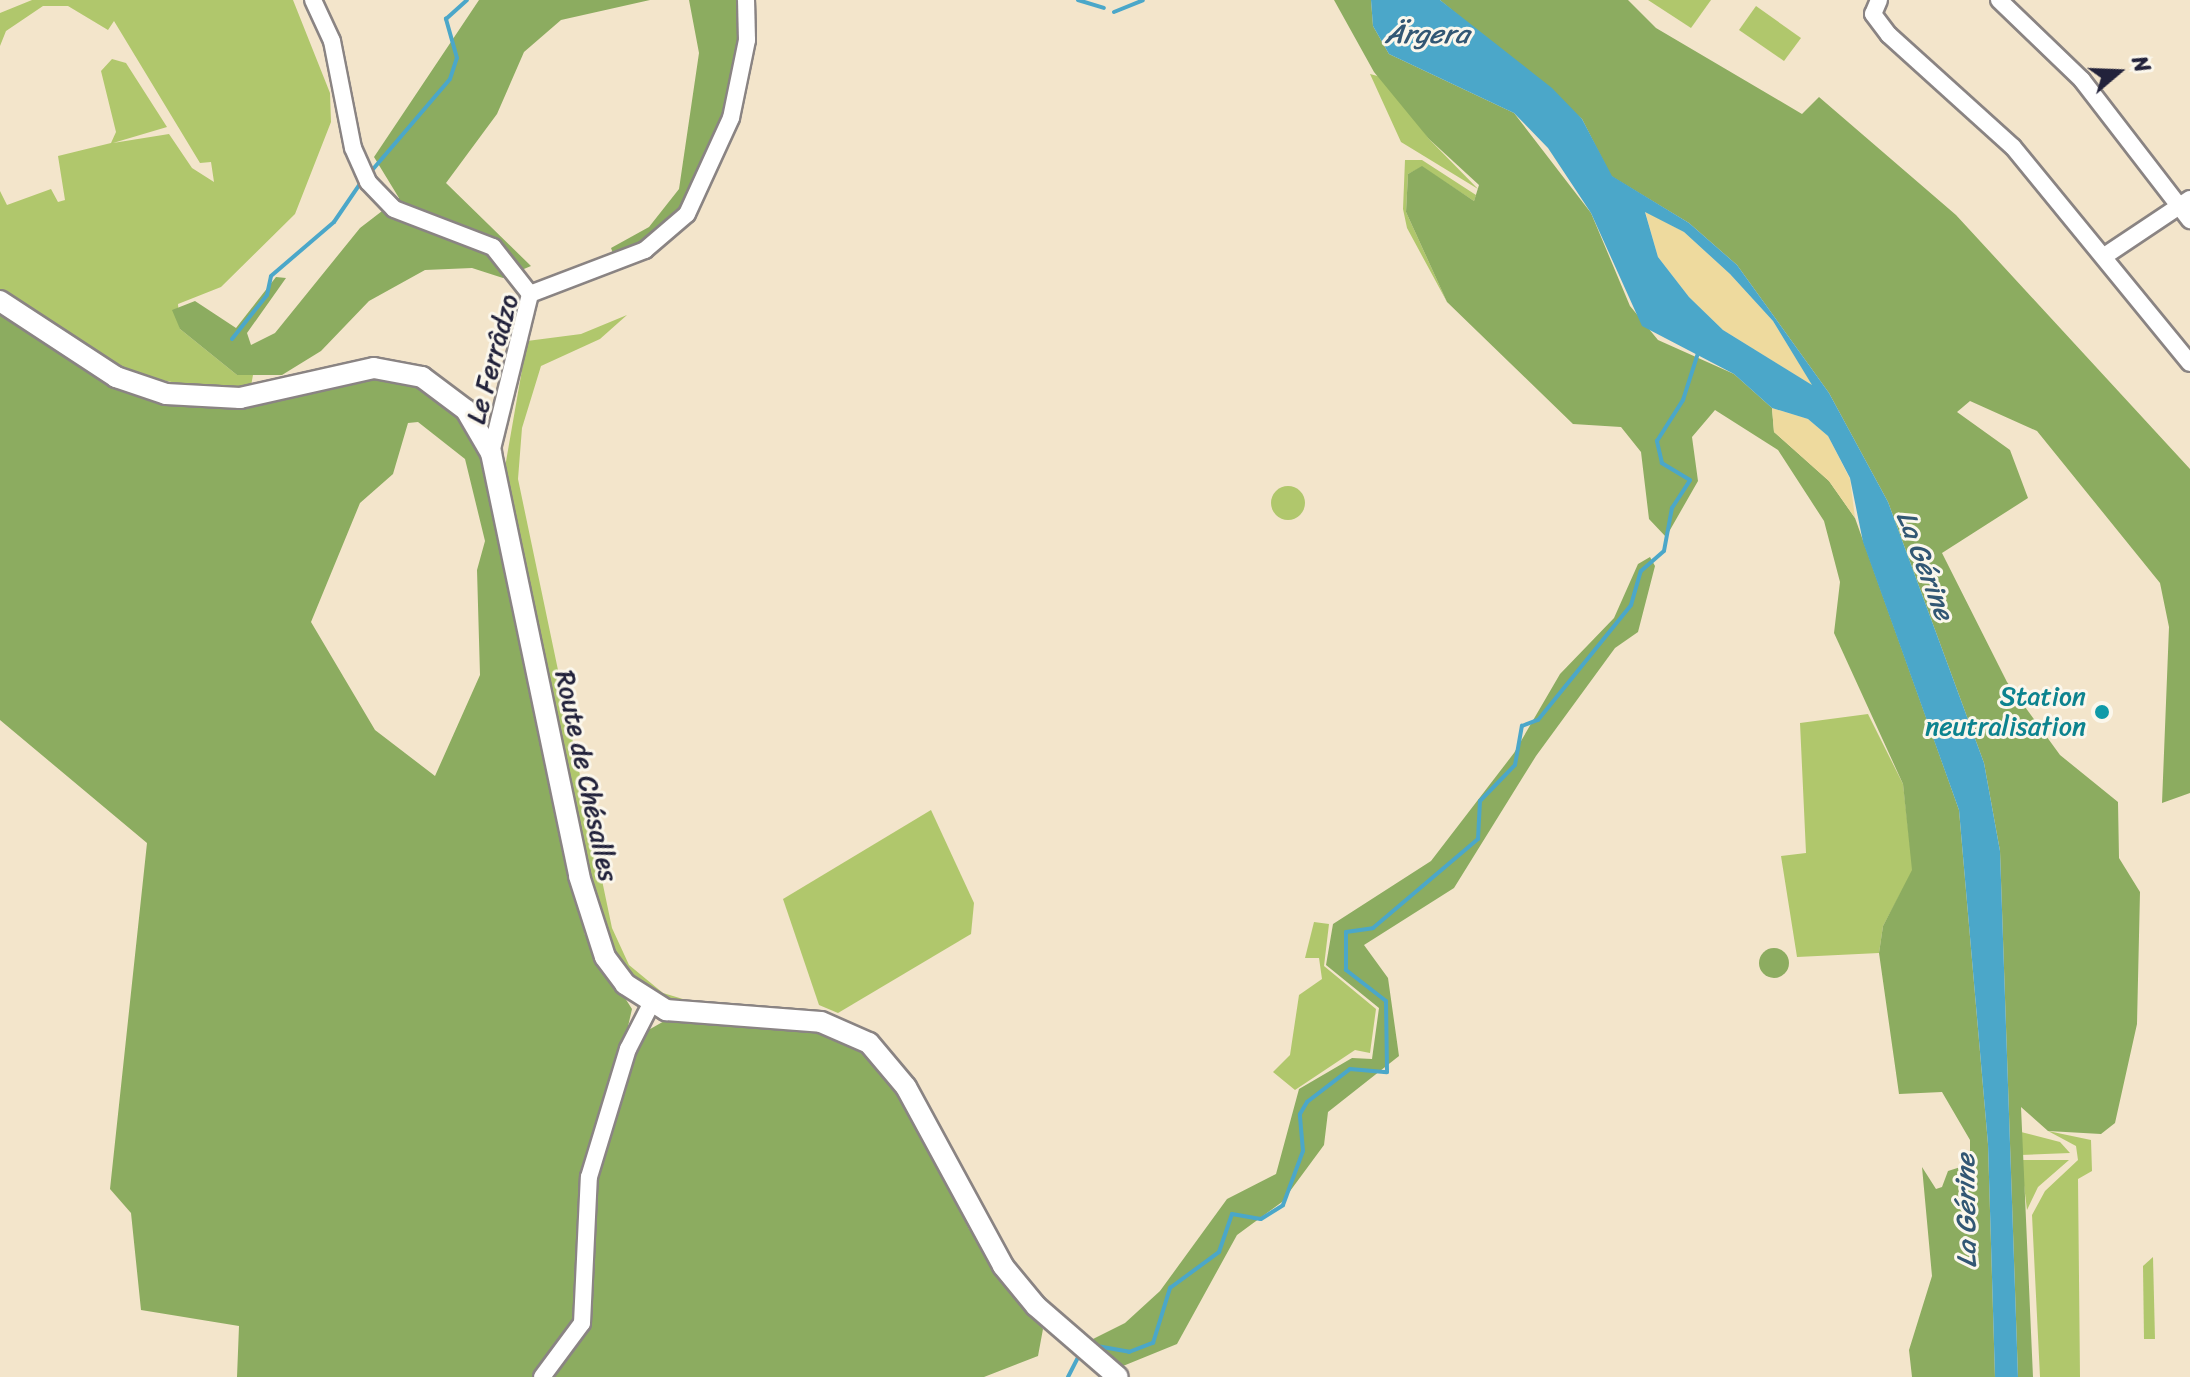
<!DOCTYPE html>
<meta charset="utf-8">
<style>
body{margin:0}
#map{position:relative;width:2190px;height:1377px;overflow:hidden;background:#f3e5cb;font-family:Sriracha,sans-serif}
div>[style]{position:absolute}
.green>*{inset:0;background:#b0c76c}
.round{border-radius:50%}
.forest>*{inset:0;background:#8cac60}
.sand>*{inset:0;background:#eeda9e}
.water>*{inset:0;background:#4ba7c9}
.stream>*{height:4px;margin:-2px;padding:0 2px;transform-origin:2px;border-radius:2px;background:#4ba7c9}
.roads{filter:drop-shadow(2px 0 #8a8483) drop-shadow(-2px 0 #8a8483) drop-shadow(0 2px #8a8483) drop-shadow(0 -2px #8a8483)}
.minor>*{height:16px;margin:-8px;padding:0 8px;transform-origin:8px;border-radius:8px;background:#fff}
.tertiary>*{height:20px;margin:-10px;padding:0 10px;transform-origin:10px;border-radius:10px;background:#fff}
.dots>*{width:22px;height:22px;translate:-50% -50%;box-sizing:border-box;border:4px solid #fbf7ec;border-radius:50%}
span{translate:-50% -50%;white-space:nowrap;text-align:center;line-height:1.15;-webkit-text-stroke:6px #fbf7ec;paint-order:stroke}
.street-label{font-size:26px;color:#22223b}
.culture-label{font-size:26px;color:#0d838f}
.right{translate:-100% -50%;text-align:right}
.water-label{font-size:28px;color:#325774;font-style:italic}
.north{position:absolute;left:2078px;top:32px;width:80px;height:80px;-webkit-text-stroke:6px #fbf7ec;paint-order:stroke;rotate:71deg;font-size:22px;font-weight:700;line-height:32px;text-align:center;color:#22223b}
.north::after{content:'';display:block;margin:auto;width:28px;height:36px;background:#22223b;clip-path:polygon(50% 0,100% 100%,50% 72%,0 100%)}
</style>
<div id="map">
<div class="green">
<div style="clip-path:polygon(32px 0,293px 0,330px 93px,331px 122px,295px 214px,221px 287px,178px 304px,180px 329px,237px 375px,253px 375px,251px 386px,213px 390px,125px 373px,0 289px,0 191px,7px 205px,51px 189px,58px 202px,65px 200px,58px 156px,111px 143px,116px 132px,101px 71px,112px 59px,126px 63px,167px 127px,113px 143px,169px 134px,192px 168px,214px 182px,211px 162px,200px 163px,114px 21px,108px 30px,68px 6px,43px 6px,6px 31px,0 46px,0 13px)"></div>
<div style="clip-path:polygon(1648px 0,1711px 0,1691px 28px)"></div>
<div style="clip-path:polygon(1756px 6px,1801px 38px,1784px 61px,1739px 30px)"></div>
<div style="clip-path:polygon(1370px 74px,1385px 78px,1429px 139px,1478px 189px,1401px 142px)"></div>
<div style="clip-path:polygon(1405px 160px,1422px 160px,1476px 195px,1474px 201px,1422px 167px,1408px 174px,1406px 212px,1447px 302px,1407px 228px,1403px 209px)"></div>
<div style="clip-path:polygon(627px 315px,600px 339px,541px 366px,522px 428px,518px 479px,612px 928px,629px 965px,663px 993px,716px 1009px,676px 1005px,626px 973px,602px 933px,504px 473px,527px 341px,581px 334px)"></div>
<div class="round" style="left:1271px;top:486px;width:34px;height:34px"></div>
<div style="clip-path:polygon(1868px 714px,1903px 784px,1913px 870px,1883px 926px,1879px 953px,1797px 957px,1781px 856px,1806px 853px,1800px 723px)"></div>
<div style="clip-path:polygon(931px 810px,974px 903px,971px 934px,838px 1013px,819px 1005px,783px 899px)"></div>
<div style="clip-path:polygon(1314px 922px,1329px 924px,1324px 966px,1376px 1009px,1370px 1053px,1355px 1050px,1295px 1090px,1273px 1072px,1290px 1055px,1299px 995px,1322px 979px,1319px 958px,1305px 958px)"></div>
<div style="clip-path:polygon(2048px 1131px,2091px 1140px,2092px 1171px,2078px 1179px,2080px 1377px,2040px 1377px,2032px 1215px,2045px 1191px,2078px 1160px,2076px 1146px)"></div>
<div style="clip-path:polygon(2021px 1132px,2060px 1142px,2070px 1153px,2020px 1155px)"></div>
<div style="clip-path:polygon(2021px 1160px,2069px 1160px,2038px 1187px,2027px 1210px)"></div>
<div style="clip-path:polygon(2153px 1257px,2155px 1339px,2144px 1339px,2143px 1266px)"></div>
</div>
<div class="forest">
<div style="clip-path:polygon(479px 0,650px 0,561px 20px,524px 52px,497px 114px,446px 183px,531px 266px,503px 278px,472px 268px,425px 270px,369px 301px,321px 351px,282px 375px,237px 375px,180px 329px,172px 310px,195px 301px,236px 328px,276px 277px,286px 278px,247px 333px,251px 345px,275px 333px,360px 228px,399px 198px,374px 157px)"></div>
<div style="clip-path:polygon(689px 0,749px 0,716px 153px,685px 210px,643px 247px,614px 256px,611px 248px,649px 227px,679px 189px,699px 53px)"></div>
<div style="clip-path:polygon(1334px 0,1371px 0,1373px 26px,1389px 54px,1514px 113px,1591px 213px,1630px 306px,1658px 340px,1734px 374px,1772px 408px,1774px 432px,1829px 481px,1855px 518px,1959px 810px,1988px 1144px,1995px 1377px,1912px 1377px,1909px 1350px,1932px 1276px,1922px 1167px,1936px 1189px,1942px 1187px,1948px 1171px,1970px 1164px,1970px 1140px,1942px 1092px,1899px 1094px,1879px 953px,1883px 926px,1912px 870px,1903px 784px,1834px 633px,1840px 582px,1824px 521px,1778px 450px,1715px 410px,1692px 437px,1698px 481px,1666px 537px,1649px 519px,1641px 452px,1621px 427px,1573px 424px,1447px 302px,1406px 212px,1408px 174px,1422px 166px,1474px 201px,1479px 185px,1429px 139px,1374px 72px)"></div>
<div style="clip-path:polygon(1440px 0,1628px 0,1656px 28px,1802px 114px,1819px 97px,1956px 215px,2190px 469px,2190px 793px,2162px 803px,2169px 627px,2160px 583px,2037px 431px,1970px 401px,1957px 412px,2010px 450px,2028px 498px,1942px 553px,2007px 682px,2060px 755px,2118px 802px,2119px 858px,2140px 892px,2137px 1024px,2115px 1123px,2101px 1134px,2048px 1131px,2021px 1107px,2033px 1377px,2018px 1377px,2000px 851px,1984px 763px,1888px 502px,1829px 393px,1737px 265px,1689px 223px,1611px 176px,1582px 119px)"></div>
<div style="clip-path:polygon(evenodd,0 315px,113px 386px,164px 401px,395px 376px,445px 397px,477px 433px,585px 935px,632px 1009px,624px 1044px,666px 1020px,820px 1029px,865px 1048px,900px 1088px,969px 1229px,1043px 1329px,1038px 1356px,984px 1377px,237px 1377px,239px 1326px,141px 1310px,131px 1213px,110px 1189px,147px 843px,0 720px,0 315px,418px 422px,465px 459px,485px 541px,477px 570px,480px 675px,435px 776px,375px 730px,311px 622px,360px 503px,393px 474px,408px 423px,418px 422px)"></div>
<div style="clip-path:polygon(1650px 557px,1655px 566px,1638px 632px,1615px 648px,1536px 756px,1454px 888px,1364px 945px,1388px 978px,1399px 1056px,1328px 1112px,1324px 1145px,1282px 1202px,1237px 1235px,1177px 1344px,1123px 1366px,1106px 1358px,1087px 1342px,1125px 1323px,1160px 1291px,1227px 1199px,1276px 1174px,1299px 1089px,1352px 1058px,1372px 1059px,1379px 1008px,1326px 965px,1333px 924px,1431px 861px,1514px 753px,1560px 674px,1614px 618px,1638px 564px)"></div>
<div class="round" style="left:1759px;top:948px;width:30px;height:30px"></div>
</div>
<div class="sand">
<div style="clip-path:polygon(1645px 211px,1684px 232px,1730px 274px,1773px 321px,1813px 386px,1723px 330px,1689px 297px,1658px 257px)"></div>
<div style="clip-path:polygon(1772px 408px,1808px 419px,1828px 436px,1850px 479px,1855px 518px,1829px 481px,1774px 432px)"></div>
</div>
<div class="water">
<div style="clip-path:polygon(evenodd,1371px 0,1440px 0,1552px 88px,1582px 119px,1612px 176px,1689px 223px,1737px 265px,1829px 393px,1888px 502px,1984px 763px,2000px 851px,2018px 1377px,1995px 1377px,1988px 1144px,1959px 810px,1863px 542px,1850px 478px,1828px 436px,1808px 419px,1772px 408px,1734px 374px,1642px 326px,1591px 213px,1548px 148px,1514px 113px,1389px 54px,1373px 26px,1371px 0,1645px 212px,1684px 232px,1730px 274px,1773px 321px,1812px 385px,1723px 330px,1689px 297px,1658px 257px,1645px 212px)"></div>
</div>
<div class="stream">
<div style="left:1078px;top:0;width:27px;rotate:17deg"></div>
<div style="left:1114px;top:12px;width:31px;rotate:-22deg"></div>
<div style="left:368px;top:175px;width:126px;rotate:-49.5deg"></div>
<div style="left:450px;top:79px;width:22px;rotate:-72deg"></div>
<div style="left:457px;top:58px;width:41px;rotate:-105.8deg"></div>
<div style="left:446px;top:19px;width:28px;rotate:-42deg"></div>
<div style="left:232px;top:339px;width:56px;rotate:-51.5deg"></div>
<div style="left:267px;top:295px;width:19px;rotate:-78deg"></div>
<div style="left:271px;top:276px;width:83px;rotate:-40.6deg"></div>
<div style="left:334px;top:222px;width:50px;rotate:-55.7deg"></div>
<div style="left:1091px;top:1345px;width:39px;rotate:10deg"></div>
<div style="left:1129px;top:1352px;width:26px;rotate:-21deg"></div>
<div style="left:1153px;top:1343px;width:58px;rotate:-72.8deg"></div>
<div style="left:1170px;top:1288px;width:61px;rotate:-36.3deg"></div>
<div style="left:1219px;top:1252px;width:40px;rotate:-71.1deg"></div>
<div style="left:1232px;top:1214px;width:29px;rotate:10deg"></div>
<div style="left:1261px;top:1219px;width:26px;rotate:-32deg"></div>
<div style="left:1283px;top:1205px;width:58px;rotate:-69.7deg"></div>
<div style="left:1303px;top:1151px;width:37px;rotate:-95deg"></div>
<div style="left:1300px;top:1114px;width:14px;rotate:-60deg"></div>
<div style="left:1307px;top:1102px;width:54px;rotate:-37.5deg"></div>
<div style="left:1350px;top:1069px;width:37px;rotate:5deg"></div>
<div style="left:1387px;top:1072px;width:71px;rotate:-90.8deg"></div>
<div style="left:1386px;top:1001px;width:51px;rotate:-142.2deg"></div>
<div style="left:1346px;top:970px;width:38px;rotate:-90deg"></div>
<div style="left:1346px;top:932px;width:27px;rotate:-8deg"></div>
<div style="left:1373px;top:928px;width:138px;rotate:-40.3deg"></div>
<div style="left:1478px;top:839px;width:38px;rotate:-87deg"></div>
<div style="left:1480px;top:801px;width:50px;rotate:-45.8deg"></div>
<div style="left:1515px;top:765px;width:40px;rotate:-80deg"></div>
<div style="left:1522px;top:726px;width:17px;rotate:-21deg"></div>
<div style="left:1538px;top:720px;width:148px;rotate:-51deg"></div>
<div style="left:1631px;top:605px;width:35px;rotate:-74deg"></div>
<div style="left:1641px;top:571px;width:30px;rotate:-41deg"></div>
<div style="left:1664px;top:551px;width:44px;rotate:-79.5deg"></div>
<div style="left:1672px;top:508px;width:33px;rotate:-57deg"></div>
<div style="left:1690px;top:480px;width:33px;rotate:-149deg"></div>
<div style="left:1662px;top:463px;width:23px;rotate:-103deg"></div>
<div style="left:1657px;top:441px;width:49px;rotate:-57.6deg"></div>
<div style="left:1683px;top:400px;width:49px;rotate:-72.3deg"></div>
<div style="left:1068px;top:1377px;width:28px;rotate:-63deg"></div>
</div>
<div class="roads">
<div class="minor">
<div style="left:313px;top:0;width:45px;rotate:65.1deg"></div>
<div style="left:332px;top:41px;width:109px;rotate:78.9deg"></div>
<div style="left:353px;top:148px;width:37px;rotate:66deg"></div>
<div style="left:368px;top:182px;width:37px;rotate:46deg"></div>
<div style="left:394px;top:209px;width:106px;rotate:21deg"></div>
<div style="left:493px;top:247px;width:60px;rotate:51.8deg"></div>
<div style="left:1879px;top:0;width:15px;rotate:113deg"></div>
<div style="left:1873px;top:14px;width:26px;rotate:53deg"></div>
<div style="left:1889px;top:35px;width:167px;rotate:42.1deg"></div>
<div style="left:2013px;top:147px;width:279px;rotate:50.7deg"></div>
<div style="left:1999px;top:0;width:115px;rotate:43.9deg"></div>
<div style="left:2082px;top:80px;width:177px;rotate:52.4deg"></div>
<div style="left:2106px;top:255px;width:101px;rotate:-33.7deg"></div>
<div style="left:491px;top:453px;width:164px;rotate:-76.2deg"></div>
<div style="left:530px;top:294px;width:123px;rotate:-20.9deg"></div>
<div style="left:645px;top:250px;width:55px;rotate:-40.6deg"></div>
<div style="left:687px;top:214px;width:106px;rotate:-65.4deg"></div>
<div style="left:731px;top:118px;width:80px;rotate:-78.4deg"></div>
<div style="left:747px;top:40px;width:40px;rotate:-91.4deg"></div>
<div style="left:542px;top:1377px;width:67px;rotate:-53.5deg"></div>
<div style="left:582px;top:1323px;width:146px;rotate:-87.3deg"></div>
<div style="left:589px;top:1177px;width:134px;rotate:-73.1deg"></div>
<div style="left:628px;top:1049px;width:53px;rotate:-62.9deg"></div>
</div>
<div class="tertiary">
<div style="left:0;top:301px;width:139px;rotate:33.2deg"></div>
<div style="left:116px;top:377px;width:53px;rotate:18.8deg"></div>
<div style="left:166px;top:394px;width:74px;rotate:3.1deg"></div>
<div style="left:240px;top:398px;width:137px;rotate:-12.6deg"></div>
<div style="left:374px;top:368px;width:49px;rotate:10.6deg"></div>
<div style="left:422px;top:377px;width:55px;rotate:36.9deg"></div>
<div style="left:466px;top:410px;width:50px;rotate:59.8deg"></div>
<div style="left:491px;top:453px;width:432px;rotate:78.2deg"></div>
<div style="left:579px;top:876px;width:85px;rotate:72.2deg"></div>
<div style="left:605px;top:957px;width:34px;rotate:53deg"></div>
<div style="left:625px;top:984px;width:49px;rotate:32.4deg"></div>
<div style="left:666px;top:1010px;width:155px;rotate:4.4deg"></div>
<div style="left:821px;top:1022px;width:52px;rotate:23.6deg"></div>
<div style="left:869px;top:1043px;width:57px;rotate:49.9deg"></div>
<div style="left:906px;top:1087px;width:204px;rotate:61.5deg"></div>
<div style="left:1003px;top:1266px;width:52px;rotate:50.5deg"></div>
<div style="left:1036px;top:1306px;width:108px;rotate:40.9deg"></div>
</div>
</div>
<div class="dots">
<div style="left:2102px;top:712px;background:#0f9aa8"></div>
</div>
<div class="street-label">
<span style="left:493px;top:359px;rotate:-75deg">Le Ferrâdzo</span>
<span style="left:586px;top:776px;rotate:78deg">Route de Chésalles</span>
</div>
<div class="culture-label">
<span class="right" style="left:2086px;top:712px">Station<br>neutralisation</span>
</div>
<div class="water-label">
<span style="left:1427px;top:34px">Ärgera</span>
<span style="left:1925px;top:565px;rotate:69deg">La Gérine</span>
<span style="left:1966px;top:1211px;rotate:-91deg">La Gérine</span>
</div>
<div class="north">N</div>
</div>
